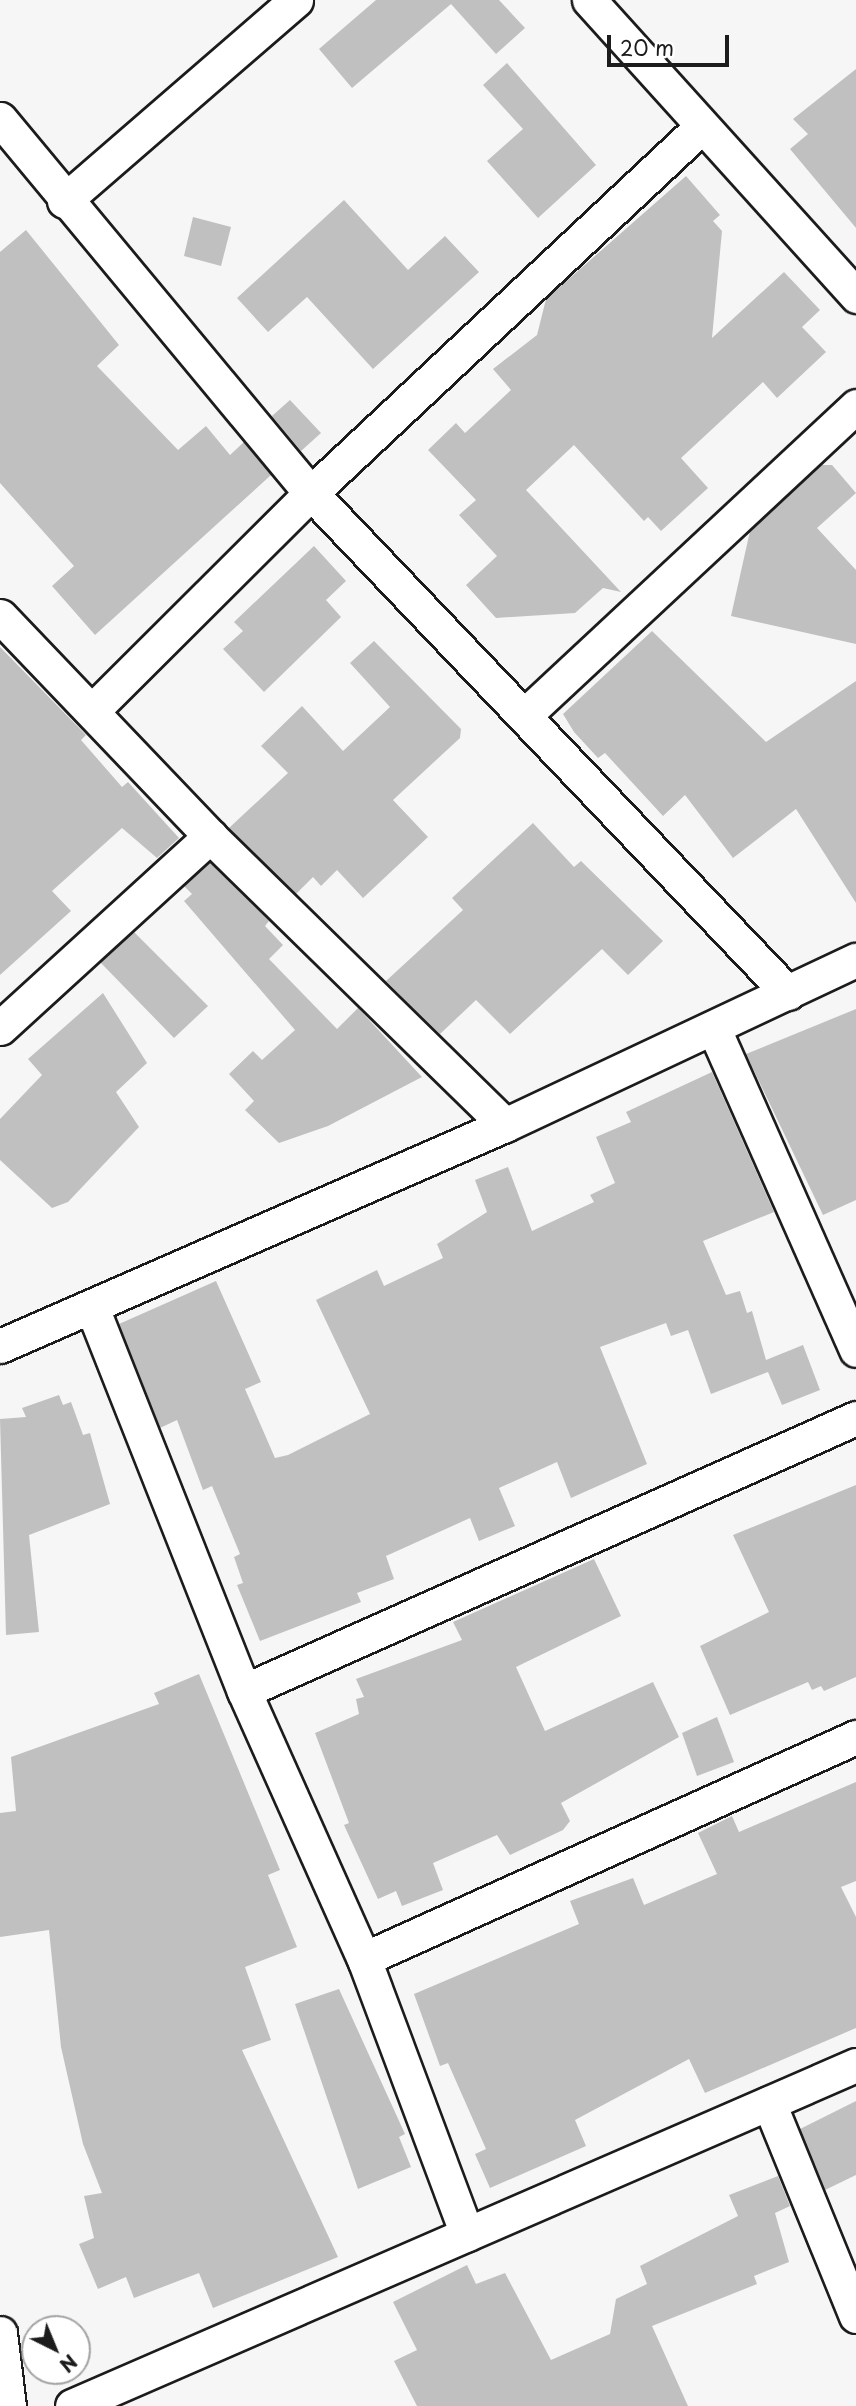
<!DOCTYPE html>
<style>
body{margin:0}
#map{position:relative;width:856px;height:2406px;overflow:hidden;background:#f6f6f6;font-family:"Playpen Sans",sans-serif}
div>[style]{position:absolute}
.building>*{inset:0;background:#c0c0c0}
.roads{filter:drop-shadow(2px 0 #1c1c1c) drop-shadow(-2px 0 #1c1c1c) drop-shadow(0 2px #1c1c1c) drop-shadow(0 -2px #1c1c1c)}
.street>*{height:33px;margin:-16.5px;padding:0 16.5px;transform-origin:16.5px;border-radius:16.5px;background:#fff}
span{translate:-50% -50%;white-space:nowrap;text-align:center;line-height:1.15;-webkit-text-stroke:7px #fff;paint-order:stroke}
.north{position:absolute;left:21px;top:2315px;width:70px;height:70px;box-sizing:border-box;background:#fff;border:2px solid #a4a4a4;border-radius:50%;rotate:137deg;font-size:19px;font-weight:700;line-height:28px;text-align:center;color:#1c1c1c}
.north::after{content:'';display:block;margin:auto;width:24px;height:32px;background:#1c1c1c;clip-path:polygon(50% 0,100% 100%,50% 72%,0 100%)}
.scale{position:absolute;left:607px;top:35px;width:122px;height:32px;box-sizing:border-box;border:4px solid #1c1c1c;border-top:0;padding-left:9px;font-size:21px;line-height:24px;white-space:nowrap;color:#1c1c1c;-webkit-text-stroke:5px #fff;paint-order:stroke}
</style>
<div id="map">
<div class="building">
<div style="clip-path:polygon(376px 0,499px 0,525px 28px,496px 54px,451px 4px,352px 88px,319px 49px)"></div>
<div style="clip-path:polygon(507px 63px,596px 165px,538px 218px,487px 161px,523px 129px,483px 85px)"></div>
<div style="clip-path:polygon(856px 69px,856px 228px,790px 149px,808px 134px,793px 119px)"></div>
<div style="clip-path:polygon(686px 176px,720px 215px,713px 221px,722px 231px,712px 338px,784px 272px,820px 310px,802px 327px,826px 352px,777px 398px,763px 382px,681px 458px,708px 488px,661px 531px,648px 517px,644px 521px,574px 445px,526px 490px,621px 592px,603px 588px,575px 613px,496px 618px,466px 585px,497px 556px,459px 515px,476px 500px,428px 450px,456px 423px,465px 433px,511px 390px,493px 369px,537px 335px,546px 299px)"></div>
<div style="clip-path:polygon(344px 200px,408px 270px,445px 236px,479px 272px,373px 369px,307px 297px,268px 332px,237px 298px)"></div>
<div style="clip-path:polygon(193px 217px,231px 227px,221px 266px,184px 256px)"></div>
<div style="clip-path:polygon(26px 230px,119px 345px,97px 366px,178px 450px,206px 426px,230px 455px,244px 442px,271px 475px,95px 635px,52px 586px,74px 566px,0 483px,0 252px)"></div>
<div style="clip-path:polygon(290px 400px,321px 433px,301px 451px,272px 416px)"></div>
<div style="clip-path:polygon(821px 465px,832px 465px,856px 493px,817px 528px,856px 570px,856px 644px,731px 616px,750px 531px)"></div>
<div style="clip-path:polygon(314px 546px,346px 581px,326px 600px,341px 617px,264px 692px,223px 649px,243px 631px,234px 622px)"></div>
<div style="clip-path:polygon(652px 631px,766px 742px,856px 681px,856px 903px,796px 809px,733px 858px,685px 795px,663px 816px,605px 753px,598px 758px,574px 732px,563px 714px)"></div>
<div style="clip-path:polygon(374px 641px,461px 729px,460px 738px,393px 800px,428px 837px,363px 898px,337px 870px,321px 886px,313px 877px,296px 894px,229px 828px,288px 773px,261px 746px,302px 706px,343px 751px,390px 707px,350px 663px)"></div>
<div style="clip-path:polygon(0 647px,86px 735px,81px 740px,122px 787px,128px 782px,179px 838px,157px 858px,122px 828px,52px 891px,71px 911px,0 975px)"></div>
<div style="clip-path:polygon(533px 823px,574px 867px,581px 861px,663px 941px,628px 975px,602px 949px,510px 1034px,476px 1000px,440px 1034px,386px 981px,463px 910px,452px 898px)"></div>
<div style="clip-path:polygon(210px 863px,269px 921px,265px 926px,283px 945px,269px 959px,337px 1029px,358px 1008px,422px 1077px,328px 1126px,279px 1143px,245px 1110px,254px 1101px,229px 1074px,253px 1051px,262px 1060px,295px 1030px,184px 901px,192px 894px,184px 886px)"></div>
<div style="clip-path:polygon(134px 932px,208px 1006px,174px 1038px,100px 962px)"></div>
<div style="clip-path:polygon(103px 993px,147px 1063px,116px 1092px,139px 1127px,68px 1202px,52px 1208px,0 1160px,0 1119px,42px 1075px,28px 1059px)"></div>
<div style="clip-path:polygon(856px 1009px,856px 1200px,823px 1215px,746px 1054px)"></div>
<div style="clip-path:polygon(712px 1072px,774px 1212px,703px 1241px,726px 1295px,740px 1291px,747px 1313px,752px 1311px,766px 1360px,803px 1345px,820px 1390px,782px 1405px,768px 1372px,711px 1394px,688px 1330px,671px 1336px,666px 1323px,600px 1347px,647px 1464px,571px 1498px,557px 1462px,499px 1488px,515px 1526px,479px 1541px,470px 1518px,386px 1556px,394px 1579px,357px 1593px,361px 1602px,260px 1641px,237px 1585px,243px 1583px,234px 1557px,240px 1554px,212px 1486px,203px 1490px,177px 1420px,160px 1428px,119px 1324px,216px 1281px,261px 1382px,245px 1389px,275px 1458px,288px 1455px,370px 1414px,316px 1300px,377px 1270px,384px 1286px,443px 1258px,437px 1244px,487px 1212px,475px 1180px,508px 1167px,532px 1231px,594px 1202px,590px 1195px,615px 1183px,596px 1137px,631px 1122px,626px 1112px)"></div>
<div style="clip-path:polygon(59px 1395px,63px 1405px,71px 1402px,83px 1435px,90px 1433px,110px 1504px,29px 1535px,39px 1632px,6px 1635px,0 1419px,26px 1417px,22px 1408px)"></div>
<div style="clip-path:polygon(856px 1485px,856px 1677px,824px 1691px,821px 1686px,812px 1690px,808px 1682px,730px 1715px,700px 1646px,769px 1612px,733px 1535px)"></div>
<div style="clip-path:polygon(594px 1559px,621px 1616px,516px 1667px,545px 1731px,653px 1682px,679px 1737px,561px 1803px,570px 1821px,563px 1830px,510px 1855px,497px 1835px,433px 1863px,443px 1890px,402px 1906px,396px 1891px,378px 1899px,344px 1825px,349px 1823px,315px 1733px,359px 1714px,356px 1699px,364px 1697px,356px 1679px,462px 1640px,453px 1622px)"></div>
<div style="clip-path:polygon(199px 1674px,280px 1870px,268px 1875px,297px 1947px,245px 1967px,271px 2040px,242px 2050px,338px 2257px,213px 2308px,199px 2273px,134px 2298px,126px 2277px,98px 2289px,79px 2244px,94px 2238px,84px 2196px,102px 2193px,83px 2144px,61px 2047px,49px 1930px,0 1937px,0 1813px,16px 1811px,11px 1757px,159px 1704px,154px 1693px)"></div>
<div style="clip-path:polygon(717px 1717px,734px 1762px,697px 1776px,682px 1733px)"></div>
<div style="clip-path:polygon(856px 1782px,856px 1881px,841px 1887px,856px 1917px,856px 2028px,705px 2093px,689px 2059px,575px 2120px,586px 2146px,490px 2188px,475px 2154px,486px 2149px,448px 2063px,440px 2066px,414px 1994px,579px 1924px,570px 1901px,633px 1878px,644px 1905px,717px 1874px,698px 1833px,732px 1816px,739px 1832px)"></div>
<div style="clip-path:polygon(339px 1989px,405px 2134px,399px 2137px,411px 2167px,358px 2189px,295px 2004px)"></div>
<div style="clip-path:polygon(856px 2101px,856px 2175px,825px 2190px,800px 2129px)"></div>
<div style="clip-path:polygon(778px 2176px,790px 2206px,775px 2213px,789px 2262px,754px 2276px,757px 2284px,652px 2326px,688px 2406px,417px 2406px,394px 2361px,417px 2350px,393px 2302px,467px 2265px,476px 2284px,505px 2273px,551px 2360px,610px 2334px,616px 2299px,647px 2284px,640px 2266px,738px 2216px,729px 2195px)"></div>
</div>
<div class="roads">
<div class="street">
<div style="left:589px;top:0;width:399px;rotate:47.9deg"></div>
<div style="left:0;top:119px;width:486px;rotate:50.3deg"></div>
<div style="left:311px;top:493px;width:691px;rotate:46.35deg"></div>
<div style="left:64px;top:201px;width:307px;rotate:-40.9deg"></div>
<div style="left:0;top:616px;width:304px;rotate:46.3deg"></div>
<div style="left:210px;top:836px;width:413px;rotate:44.4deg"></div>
<div style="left:94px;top:709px;width:306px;rotate:-44.9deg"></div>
<div style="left:311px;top:493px;width:532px;rotate:-43.17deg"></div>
<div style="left:525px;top:715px;width:453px;rotate:-43deg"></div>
<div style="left:0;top:1028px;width:285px;rotate:-42.4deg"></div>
<div style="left:714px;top:1029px;width:351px;rotate:66.1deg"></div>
<div style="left:93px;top:1310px;width:410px;rotate:68.4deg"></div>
<div style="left:244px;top:1691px;width:294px;rotate:65.9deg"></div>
<div style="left:364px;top:1959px;width:294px;rotate:69.5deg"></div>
<div style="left:0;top:1346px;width:551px;rotate:-23.64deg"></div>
<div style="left:505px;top:1125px;width:388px;rotate:-25.2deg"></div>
<div style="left:244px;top:1691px;width:670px;rotate:-24.04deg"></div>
<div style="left:364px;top:1959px;width:540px;rotate:-24.29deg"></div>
<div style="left:769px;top:2103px;width:230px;rotate:67.8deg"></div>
<div style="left:0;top:2333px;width:74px;rotate:83deg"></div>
<div style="left:72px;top:2406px;width:855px;rotate:-23.51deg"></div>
</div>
</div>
<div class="north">N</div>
<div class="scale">20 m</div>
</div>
